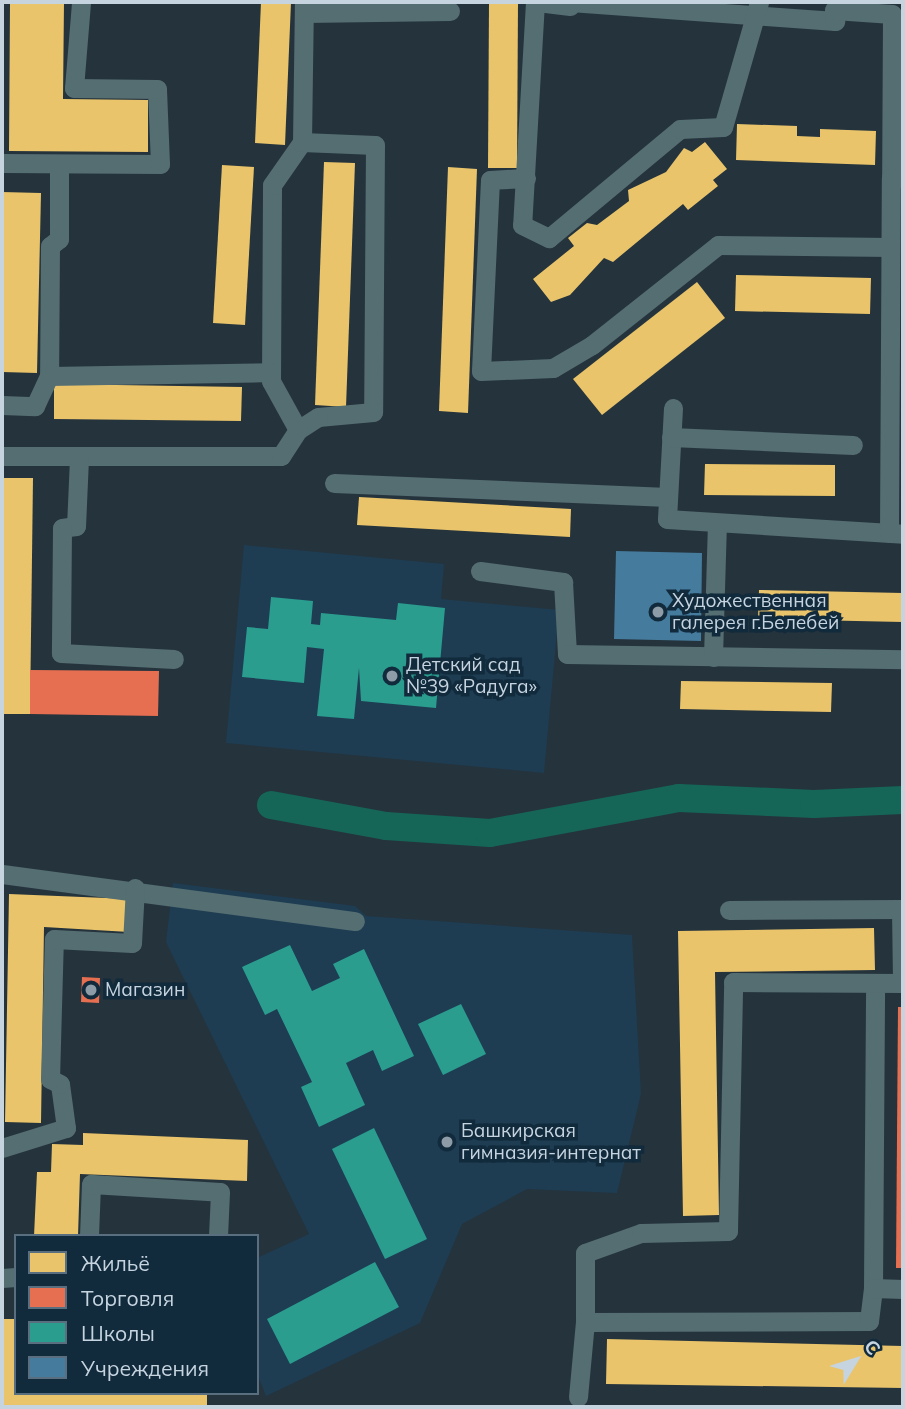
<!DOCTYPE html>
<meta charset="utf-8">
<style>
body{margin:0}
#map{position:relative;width:905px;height:1409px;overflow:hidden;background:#25333d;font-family:Mulish,sans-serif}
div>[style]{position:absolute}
.built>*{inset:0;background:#1e3d52}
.homes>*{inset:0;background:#e9c46a}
.shops>*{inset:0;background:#e76f51}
.schools>*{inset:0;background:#2a9d8f}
.public>*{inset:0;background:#457b9d}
.river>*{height:28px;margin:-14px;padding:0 14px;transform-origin:14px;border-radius:14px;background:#156657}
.minor>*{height:19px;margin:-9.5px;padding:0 9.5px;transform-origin:9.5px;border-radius:9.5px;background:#556e72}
.dots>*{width:19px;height:19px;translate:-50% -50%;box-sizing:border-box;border:4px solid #112a3c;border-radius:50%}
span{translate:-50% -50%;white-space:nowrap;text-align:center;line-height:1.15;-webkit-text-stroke:7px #112a3c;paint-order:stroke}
.poi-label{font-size:19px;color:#c6d4e0}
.left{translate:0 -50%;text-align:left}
.frame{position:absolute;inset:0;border:4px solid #c6d4e0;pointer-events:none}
.legend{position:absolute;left:14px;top:1234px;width:245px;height:161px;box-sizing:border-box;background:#112a3c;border:2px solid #596e7e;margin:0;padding:9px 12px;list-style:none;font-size:21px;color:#c6d4e0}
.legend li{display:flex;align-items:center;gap:14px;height:35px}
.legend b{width:35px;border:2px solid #596e7e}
.north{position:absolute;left:821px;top:1325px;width:70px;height:70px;-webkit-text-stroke:5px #112a3c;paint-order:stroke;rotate:52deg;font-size:19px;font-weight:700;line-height:28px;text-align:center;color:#c6d4e0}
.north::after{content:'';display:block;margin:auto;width:24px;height:32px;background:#c6d4e0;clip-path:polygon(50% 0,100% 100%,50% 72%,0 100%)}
</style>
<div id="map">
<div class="built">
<div style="clip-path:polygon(244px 545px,444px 564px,441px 599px,559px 610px,544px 773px,226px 743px)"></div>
<div style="clip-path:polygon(173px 883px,355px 906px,366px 916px,632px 935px,641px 1094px,617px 1193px,527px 1189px,462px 1224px,420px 1323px,266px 1396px,257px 1373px,257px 1258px,309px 1234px,166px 942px)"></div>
</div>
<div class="homes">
<div style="clip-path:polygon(10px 2px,64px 2px,63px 99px,148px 100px,148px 152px,9px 151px)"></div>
<div style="clip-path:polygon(261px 2px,291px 2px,285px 145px,255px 143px)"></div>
<div style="clip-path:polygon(489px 2px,518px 2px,517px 168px,488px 168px)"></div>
<div style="clip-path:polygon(737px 124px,797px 126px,797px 136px,820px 137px,820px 129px,876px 131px,875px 165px,736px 160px)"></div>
<div style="clip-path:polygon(705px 142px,727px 169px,713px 180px,718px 186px,688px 210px,683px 204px,613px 262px,604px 258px,570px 295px,551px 302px,533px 279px,574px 246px,568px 238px,587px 223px,597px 225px,629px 201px,628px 190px,666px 172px,684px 148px,692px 152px)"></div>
<div style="clip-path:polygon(324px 162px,355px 163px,346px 407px,315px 405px)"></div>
<div style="clip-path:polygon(222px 165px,254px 167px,245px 325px,213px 323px)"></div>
<div style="clip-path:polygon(448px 167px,477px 169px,468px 413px,439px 411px)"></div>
<div style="clip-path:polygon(2px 192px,41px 193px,37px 373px,2px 372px)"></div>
<div style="clip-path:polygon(736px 275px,871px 278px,870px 314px,735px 311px)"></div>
<div style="clip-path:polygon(697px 282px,725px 318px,602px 415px,573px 379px)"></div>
<div style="clip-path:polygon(54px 384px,242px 387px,241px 421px,54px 419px)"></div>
<div style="clip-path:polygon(705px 464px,835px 465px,835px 496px,704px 495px)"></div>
<div style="clip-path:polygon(2px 478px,33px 478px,30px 714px,2px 714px)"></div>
<div style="clip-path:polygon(359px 497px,571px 509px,570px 537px,357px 525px)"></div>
<div style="clip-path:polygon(759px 590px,903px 593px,903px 622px,758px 619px)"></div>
<div style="clip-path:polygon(681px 681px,832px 683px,831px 712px,680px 709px)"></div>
<div style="clip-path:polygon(9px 894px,131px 899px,129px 932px,44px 927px,41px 1123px,5px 1122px)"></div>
<div style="clip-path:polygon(874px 928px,875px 970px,715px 972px,719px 1215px,683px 1216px,678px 931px)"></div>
<div style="clip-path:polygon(83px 1133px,248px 1140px,247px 1181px,80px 1174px,78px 1236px,34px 1236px,37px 1172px,51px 1172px,52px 1144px,83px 1145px)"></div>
<div style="clip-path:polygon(4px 1319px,16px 1319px,16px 1393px,207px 1393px,207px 1407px,3px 1407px)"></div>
<div style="clip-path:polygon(607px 1339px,903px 1346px,903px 1388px,606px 1384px)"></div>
</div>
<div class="shops">
<div style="clip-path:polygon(30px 670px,159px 671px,158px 716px,30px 714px)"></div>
<div style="clip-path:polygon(82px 977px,100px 978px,99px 1003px,81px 1002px)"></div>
<div style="clip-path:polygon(898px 1007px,903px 1007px,903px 1268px,896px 1268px)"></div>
</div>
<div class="schools">
<div style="clip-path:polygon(271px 597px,313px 601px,311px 624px,320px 625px,321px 613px,396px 620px,398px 603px,445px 608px,436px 708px,361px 701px,359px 668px,354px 719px,317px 716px,324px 649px,307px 647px,304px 683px,242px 677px,247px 627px,268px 629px)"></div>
<div style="clip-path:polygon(290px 945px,312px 991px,340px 978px,333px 964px,364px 949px,414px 1056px,382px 1071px,373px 1050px,346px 1063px,365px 1105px,319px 1127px,301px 1087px,312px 1082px,277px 1009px,265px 1015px,242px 967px)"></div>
<div style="clip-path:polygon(461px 1004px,486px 1054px,443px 1075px,418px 1024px)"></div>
<div style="clip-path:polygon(374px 1128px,427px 1239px,385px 1259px,332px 1149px)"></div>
<div style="clip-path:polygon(375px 1262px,399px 1307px,290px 1364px,267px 1319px)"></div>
</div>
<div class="public">
<div style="clip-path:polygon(616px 551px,702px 553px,701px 641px,614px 639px)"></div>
</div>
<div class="river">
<div style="left:271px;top:805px;width:117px;rotate:10.3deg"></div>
<div style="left:386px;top:826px;width:104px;rotate:3.9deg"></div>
<div style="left:490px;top:833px;width:192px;rotate:-10.5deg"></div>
<div style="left:679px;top:798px;width:135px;rotate:2.5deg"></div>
<div style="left:814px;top:804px;width:89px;rotate:-2.6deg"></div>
</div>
<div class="minor">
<div style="left:570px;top:2px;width:266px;rotate:4.1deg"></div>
<div style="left:835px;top:21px;width:11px;rotate:-95deg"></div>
<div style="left:834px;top:10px;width:58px;rotate:3.9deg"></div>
<div style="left:892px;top:14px;width:164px;rotate:90.3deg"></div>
<div style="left:891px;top:178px;width:12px"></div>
<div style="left:570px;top:6px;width:35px;rotate:-173deg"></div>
<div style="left:535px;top:2px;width:223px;rotate:93.3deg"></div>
<div style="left:522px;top:225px;width:30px;rotate:26deg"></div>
<div style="left:549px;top:238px;width:170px;rotate:-39.8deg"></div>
<div style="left:680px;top:129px;width:43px;rotate:-2.7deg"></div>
<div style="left:723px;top:127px;width:130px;rotate:-73.9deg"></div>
<div style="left:304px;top:13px;width:146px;rotate:-0.8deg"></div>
<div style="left:302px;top:142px;width:73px;rotate:2.4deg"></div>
<div style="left:375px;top:145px;width:267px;rotate:90.4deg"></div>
<div style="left:373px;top:412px;width:55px;rotate:174.8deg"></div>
<div style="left:318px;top:417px;width:24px;rotate:147deg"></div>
<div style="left:298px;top:430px;width:56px;rotate:-118.9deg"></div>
<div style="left:271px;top:381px;width:196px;rotate:-89.7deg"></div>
<div style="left:272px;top:185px;width:52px;rotate:-55.1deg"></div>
<div style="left:302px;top:142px;width:140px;rotate:-89.2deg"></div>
<div style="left:2px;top:163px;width:158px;rotate:0.4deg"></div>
<div style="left:160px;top:164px;width:75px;rotate:-92.3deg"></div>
<div style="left:157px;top:89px;width:83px;rotate:-179.3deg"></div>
<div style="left:74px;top:88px;width:86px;rotate:-85.3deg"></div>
<div style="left:59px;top:164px;width:75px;rotate:90deg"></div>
<div style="left:59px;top:239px;width:11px;rotate:142deg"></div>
<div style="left:50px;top:246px;width:130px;rotate:90.4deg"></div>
<div style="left:49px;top:376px;width:222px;rotate:-1deg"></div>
<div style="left:526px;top:178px;width:36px;rotate:177deg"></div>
<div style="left:490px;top:180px;width:191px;rotate:92.7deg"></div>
<div style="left:481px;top:371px;width:72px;rotate:-2.4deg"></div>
<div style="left:553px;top:368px;width:45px;rotate:-30.5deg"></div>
<div style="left:592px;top:345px;width:161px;rotate:-38.4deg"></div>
<div style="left:718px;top:245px;width:172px;rotate:0.7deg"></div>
<div style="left:2px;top:405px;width:33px;rotate:2deg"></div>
<div style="left:35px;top:406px;width:33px;rotate:-65deg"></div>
<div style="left:673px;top:408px;width:111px;rotate:93.1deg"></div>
<div style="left:667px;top:519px;width:236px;rotate:3.6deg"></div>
<div style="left:671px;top:437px;width:182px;rotate:2.5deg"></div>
<div style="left:2px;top:456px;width:279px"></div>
<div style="left:281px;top:456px;width:31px;rotate:-57deg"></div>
<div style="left:79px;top:458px;width:68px;rotate:92.5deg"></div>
<div style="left:76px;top:526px;width:14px;rotate:172deg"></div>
<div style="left:62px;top:528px;width:125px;rotate:90.5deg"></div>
<div style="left:61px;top:653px;width:113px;rotate:3deg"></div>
<div style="left:334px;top:483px;width:334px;rotate:2.4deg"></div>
<div style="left:889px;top:533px;width:355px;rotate:-89.7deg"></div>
<div style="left:480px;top:571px;width:84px;rotate:7.5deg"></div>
<div style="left:563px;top:582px;width:72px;rotate:86.8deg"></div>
<div style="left:567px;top:654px;width:336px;rotate:0.9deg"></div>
<div style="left:713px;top:657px;width:134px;rotate:-88.3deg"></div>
<div style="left:2px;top:874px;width:356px;rotate:7.6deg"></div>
<div style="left:729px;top:910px;width:172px;rotate:-0.3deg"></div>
<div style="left:901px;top:909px;width:74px;rotate:89.2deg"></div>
<div style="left:2px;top:1148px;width:67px;rotate:-17.4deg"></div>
<div style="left:66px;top:1128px;width:44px;rotate:-97.8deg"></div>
<div style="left:60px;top:1084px;width:11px;rotate:-153deg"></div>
<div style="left:50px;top:1079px;width:140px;rotate:-88.4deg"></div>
<div style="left:54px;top:939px;width:78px;rotate:2.9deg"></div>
<div style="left:132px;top:943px;width:55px;rotate:-86.9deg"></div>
<div style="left:89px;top:1236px;width:52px;rotate:-87.8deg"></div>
<div style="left:91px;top:1184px;width:129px;rotate:3.5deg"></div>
<div style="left:220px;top:1192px;width:44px;rotate:92.6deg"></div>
<div style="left:2px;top:1278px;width:14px;rotate:-4deg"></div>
<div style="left:873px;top:1288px;width:305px;rotate:-89.6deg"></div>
<div style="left:585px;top:1322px;width:69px;rotate:-90deg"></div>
<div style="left:585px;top:1253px;width:59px;rotate:-19.7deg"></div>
<div style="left:641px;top:1233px;width:87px;rotate:-1.3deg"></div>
<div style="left:728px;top:1231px;width:249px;rotate:-88.8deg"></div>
<div style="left:733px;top:982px;width:170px;rotate:0.3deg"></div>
<div style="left:578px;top:1397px;width:75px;rotate:-84.7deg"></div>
<div style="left:585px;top:1322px;width:284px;rotate:-0.2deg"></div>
<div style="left:869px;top:1321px;width:33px;rotate:-83deg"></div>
<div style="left:873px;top:1288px;width:30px;rotate:2deg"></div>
</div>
<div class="dots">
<div style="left:658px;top:612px;background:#8e9ca7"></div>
<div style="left:392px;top:676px;background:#8e9ca7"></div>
<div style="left:91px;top:990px;background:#8e9ca7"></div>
<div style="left:447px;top:1142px;background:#8e9ca7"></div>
</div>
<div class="poi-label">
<span class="left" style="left:672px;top:612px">Художественная<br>галерея г.Белебей</span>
<span class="left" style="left:406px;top:676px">Детский сад<br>№39 «Радуга»</span>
<span class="left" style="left:105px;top:990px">Магазин</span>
<span class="left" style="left:461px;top:1142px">Башкирская<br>гимназия-интернат</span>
</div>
<div class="frame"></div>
<ul class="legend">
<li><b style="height:19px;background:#e9c46a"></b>Жильё</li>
<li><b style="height:19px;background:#e76f51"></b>Торговля</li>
<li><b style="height:19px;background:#2a9d8f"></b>Школы</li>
<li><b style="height:19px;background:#457b9d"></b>Учреждения</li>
</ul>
<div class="north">С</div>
</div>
